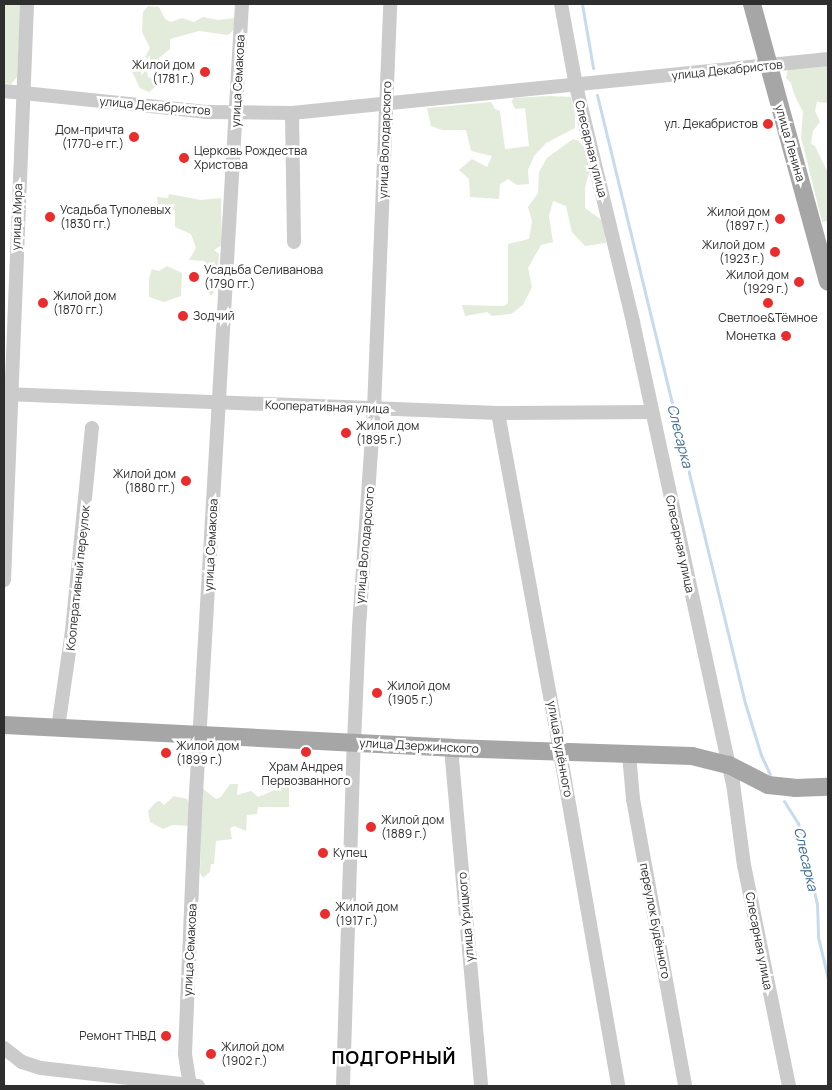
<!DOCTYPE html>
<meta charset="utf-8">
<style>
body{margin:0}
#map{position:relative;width:832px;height:1090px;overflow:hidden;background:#fff;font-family:Manrope,sans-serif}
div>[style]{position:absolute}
.green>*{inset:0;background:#e3ecdb}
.stream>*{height:3px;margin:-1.5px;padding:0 1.5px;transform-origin:1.5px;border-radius:1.5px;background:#c7dbec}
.minor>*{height:14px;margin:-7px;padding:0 7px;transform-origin:7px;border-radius:7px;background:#cbcbcb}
.major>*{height:18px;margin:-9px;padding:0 9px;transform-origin:9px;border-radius:9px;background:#a6a6a6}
.dots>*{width:14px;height:14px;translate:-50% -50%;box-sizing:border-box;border:2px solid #fff;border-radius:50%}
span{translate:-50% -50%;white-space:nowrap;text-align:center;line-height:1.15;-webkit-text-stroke:5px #fff;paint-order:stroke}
.poi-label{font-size:12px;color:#2e2e2e}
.right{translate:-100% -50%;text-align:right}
.left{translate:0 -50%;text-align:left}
.street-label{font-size:12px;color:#2e2e2e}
.water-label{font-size:14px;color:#3a6a92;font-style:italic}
.district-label{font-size:18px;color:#000;font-weight:700;letter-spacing:1px}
.frame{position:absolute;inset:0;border:5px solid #2e2e2e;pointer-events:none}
</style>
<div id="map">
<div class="green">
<div style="clip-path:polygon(4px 4px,21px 4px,17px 77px,11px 84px,4px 83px)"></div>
<div style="clip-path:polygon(148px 6px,159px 7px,165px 19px,171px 22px,182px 18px,194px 22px,203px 17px,218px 20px,235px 18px,237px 27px,228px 35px,199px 31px,170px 39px,170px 49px,159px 58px,159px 65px,147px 71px,148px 77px,153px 79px,155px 87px,149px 92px,140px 88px,131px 70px,134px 65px,141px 65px,150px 48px,142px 32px,143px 12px)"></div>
<div style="clip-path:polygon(828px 65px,828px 103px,817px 102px,815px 111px,820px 122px,813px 131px,811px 144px,815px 146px,828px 173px,828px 221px,822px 222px,801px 137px,803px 112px,794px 94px,791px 83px,786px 78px,788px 69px)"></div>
<div style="clip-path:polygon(550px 96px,571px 97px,575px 115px,575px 128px,546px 143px,534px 156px,528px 170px,529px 184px,517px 185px,508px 179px,500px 184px,499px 199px,470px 197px,469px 179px,459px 170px,472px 159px,487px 167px,492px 156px,471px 151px,466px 130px,442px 130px,431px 126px,427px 108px,491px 102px,495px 109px,500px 111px,505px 149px,529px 146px,525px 108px,515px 109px,512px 102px,513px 98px)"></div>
<div style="clip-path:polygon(573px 139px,579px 141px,583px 146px,591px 167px,585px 187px,585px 208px,603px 221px,606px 243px,585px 246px,572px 232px,566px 206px,553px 201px,549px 216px,553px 242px,541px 245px,528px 268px,532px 287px,523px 305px,511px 314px,492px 316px,487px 312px,465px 316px,462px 305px,504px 306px,508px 303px,508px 244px,529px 239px,532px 221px,528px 207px,538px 193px,539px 172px,547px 158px)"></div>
<div style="clip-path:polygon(169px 194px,201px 200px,221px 198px,222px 245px,214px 250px,219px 254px,217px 287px,211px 296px,204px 287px,205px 261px,189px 260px,196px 248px,191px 234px,175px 227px,175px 211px,168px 207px,162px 209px,158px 205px,157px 197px,168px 198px)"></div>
<div style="clip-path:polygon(167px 266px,182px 273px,181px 296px,164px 302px,149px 297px,149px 278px,152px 269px,159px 271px)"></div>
<div style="clip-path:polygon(285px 777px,289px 780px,289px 807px,258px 807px,257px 814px,247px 815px,246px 831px,234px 826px,230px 828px,232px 839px,216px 841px,214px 864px,211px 864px,210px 872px,203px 878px,200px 873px,202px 788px,216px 799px,221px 797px,230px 784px,238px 784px,237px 795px,251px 791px,258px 797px,277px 789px)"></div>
<div style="clip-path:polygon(174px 796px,187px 799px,191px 808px,190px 826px,172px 825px,163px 829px,150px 822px,148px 811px,156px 802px,160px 801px,164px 805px)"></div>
</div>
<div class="stream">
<div style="left:582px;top:4px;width:65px;rotate:80.2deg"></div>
<div style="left:597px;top:95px;width:626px;rotate:76.32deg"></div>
<div style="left:745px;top:703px;width:54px;rotate:72.9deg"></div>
<div style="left:761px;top:755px;width:21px;rotate:65deg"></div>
<div style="left:784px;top:801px;width:26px;rotate:58deg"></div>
<div style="left:798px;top:823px;width:83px;rotate:76.8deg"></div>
<div style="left:817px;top:904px;width:33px;rotate:88deg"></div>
<div style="left:818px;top:937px;width:43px;rotate:76.6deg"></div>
</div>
<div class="minor">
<div style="left:561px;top:4px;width:83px;rotate:79.6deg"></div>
<div style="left:576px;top:86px;width:243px;rotate:76.4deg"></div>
<div style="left:633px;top:322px;width:472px;rotate:77.8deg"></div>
<div style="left:733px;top:783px;width:83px;rotate:82.4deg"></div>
<div style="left:744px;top:865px;width:226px;rotate:78.5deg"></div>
<div style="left:4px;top:91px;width:203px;rotate:5.9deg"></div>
<div style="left:206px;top:112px;width:86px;rotate:0.7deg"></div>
<div style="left:292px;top:113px;width:539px;rotate:-5.75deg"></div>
<div style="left:292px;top:113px;width:129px;rotate:89.1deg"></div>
<div style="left:4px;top:394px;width:494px;rotate:2.2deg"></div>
<div style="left:498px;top:413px;width:153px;rotate:-0.4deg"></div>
<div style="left:498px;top:413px;width:345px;rotate:79.6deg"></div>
<div style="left:560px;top:752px;width:339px;rotate:80.1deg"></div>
<div style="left:4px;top:580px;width:576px;rotate:-87.71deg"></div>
<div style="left:58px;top:728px;width:98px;rotate:-81.8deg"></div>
<div style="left:72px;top:631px;width:204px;rotate:-84.4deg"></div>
<div style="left:451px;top:748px;width:339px;rotate:84.9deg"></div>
<div style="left:629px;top:754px;width:45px;rotate:84.9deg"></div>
<div style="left:633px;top:799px;width:292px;rotate:79.7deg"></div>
<div style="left:4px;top:1048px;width:23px;rotate:38deg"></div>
<div style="left:22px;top:1062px;width:20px;rotate:18deg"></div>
<div style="left:41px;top:1068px;width:158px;rotate:6.5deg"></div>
<div style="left:190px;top:1086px;width:33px;rotate:-99deg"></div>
<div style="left:185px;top:1053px;width:259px;rotate:-87.6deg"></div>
<div style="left:196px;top:794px;width:791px;rotate:-86.67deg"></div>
<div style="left:343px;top:1086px;width:344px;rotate:-88.2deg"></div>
<div style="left:354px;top:742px;width:115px;rotate:-87.5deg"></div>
<div style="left:359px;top:627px;width:219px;rotate:-86.1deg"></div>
<div style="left:374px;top:409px;width:405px;rotate:-87.7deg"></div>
</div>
<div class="major">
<div style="left:752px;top:4px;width:288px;rotate:74.7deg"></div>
<div style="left:4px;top:725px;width:448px;rotate:2.9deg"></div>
<div style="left:451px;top:748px;width:241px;rotate:1.9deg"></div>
<div style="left:692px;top:756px;width:38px;rotate:14deg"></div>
<div style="left:729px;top:765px;width:44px;rotate:27.1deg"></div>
<div style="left:768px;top:785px;width:27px;rotate:6deg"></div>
<div style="left:795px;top:788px;width:33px;rotate:-2deg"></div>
</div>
<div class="dots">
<div style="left:205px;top:72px;background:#e92d2d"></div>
<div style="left:768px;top:124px;background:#e92d2d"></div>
<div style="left:134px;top:137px;background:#e92d2d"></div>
<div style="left:184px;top:158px;background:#e92d2d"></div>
<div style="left:50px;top:217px;background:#e92d2d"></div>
<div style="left:780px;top:219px;background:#e92d2d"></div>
<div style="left:775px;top:252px;background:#e92d2d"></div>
<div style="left:194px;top:277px;background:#e92d2d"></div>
<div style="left:799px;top:282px;background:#e92d2d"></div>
<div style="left:43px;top:303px;background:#e92d2d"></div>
<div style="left:768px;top:303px;background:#e92d2d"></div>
<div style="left:183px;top:316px;background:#e92d2d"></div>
<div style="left:786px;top:336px;background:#e92d2d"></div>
<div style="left:346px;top:433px;background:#e92d2d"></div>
<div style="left:186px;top:481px;background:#e92d2d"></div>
<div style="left:377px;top:693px;background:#e92d2d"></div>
<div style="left:306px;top:752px;background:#e92d2d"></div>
<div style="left:166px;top:753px;background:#e92d2d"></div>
<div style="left:371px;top:827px;background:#e92d2d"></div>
<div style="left:323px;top:853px;background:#e92d2d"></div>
<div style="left:325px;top:914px;background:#e92d2d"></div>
<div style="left:166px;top:1036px;background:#e92d2d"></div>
<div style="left:211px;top:1054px;background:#e92d2d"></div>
</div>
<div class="poi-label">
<span class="right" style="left:195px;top:72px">Жилой дом<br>(1781 г.)</span>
<span class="right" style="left:758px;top:124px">ул. Декабристов</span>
<span class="right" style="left:124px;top:137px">Дом-причта<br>(1770-е гг.)</span>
<span class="left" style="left:194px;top:158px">Церковь Рождества<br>Христова</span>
<span class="left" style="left:60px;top:217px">Усадьба Туполевых<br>(1830 гг.)</span>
<span class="right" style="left:770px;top:219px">Жилой дом<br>(1897 г.)</span>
<span class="right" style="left:765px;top:252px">Жилой дом<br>(1923 г.)</span>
<span class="left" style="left:204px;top:277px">Усадьба Селиванова<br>(1790 гг.)</span>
<span class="right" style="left:789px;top:282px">Жилой дом<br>(1929 г.)</span>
<span class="left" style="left:53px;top:303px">Жилой дом<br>(1870 гг.)</span>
<span class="left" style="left:193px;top:316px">Зодчий</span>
<span style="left:768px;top:318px">Светлое&amp;Тёмное</span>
<span class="right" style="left:776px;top:336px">Монетка</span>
<span class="left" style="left:356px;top:433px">Жилой дом<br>(1895 г.)</span>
<span class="right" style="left:176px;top:481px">Жилой дом<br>(1880 гг.)</span>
<span class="left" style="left:387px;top:693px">Жилой дом<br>(1905 г.)</span>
<span class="left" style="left:176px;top:753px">Жилой дом<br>(1899 г.)</span>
<span style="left:306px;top:774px">Храм Андрея<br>Первозванного</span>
<span class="left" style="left:381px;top:827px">Жилой дом<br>(1889 г.)</span>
<span class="left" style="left:333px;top:853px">Купец</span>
<span class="left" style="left:335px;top:914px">Жилой дом<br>(1917 г.)</span>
<span class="right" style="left:156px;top:1036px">Ремонт ТНВД</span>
<span class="left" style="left:221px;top:1054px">Жилой дом<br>(1902 г.)</span>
</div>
<div class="street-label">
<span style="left:727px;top:70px;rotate:-6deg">улица Декабристов</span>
<span style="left:238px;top:81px;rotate:-87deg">улица Семакова</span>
<span style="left:155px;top:106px;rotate:5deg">улица Декабристов</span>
<span style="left:385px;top:140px;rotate:-88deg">улица Володарского</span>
<span style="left:790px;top:143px;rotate:74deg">улица Ленина</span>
<span style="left:591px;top:149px;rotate:76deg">Слесарная улица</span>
<span style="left:17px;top:217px;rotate:-88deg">улица Мира</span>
<span style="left:327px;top:407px;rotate:2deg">Кооперативная улица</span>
<span style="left:680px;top:544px;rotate:78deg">Слесарная улица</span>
<span style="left:211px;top:545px;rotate:-87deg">улица Семакова</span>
<span style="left:365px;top:545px;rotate:-85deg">улица Володарского</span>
<span style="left:78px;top:578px;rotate:-84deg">Кооперативный переулок</span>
<span style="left:419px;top:746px;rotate:3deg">улица Дзержинского</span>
<span style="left:560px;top:749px;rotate:80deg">улица Будённого</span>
<span style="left:466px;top:917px;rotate:-95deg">улица Урицкого</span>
<span style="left:655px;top:921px;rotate:79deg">переулок Будённого</span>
<span style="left:759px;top:941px;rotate:79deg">Слесарная улица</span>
<span style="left:190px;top:950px;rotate:-87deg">улица Семакова</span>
</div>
<div class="water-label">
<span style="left:680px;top:436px;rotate:76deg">Слесарка</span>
<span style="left:806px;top:859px;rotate:77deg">Слесарка</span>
</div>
<div class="district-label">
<span style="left:394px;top:1057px">ПОДГОРНЫЙ</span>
</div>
<div class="frame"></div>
</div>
